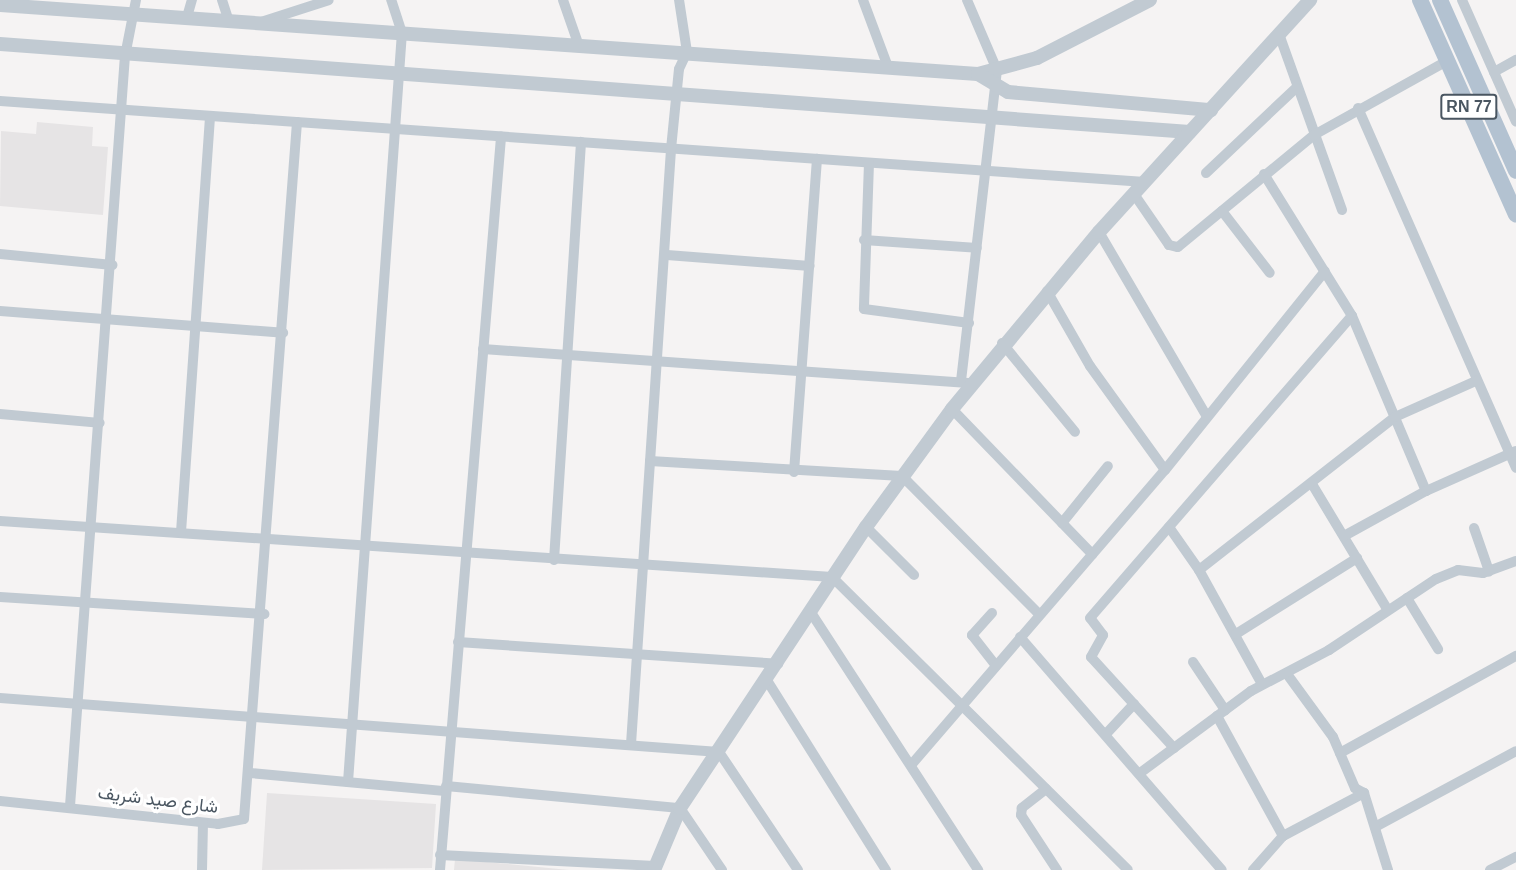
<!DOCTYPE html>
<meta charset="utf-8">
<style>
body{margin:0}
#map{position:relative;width:1516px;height:870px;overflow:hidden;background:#f5f3f3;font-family:Arial,Vazirmatn,sans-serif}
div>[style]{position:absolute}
.education>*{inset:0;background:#e6e4e5}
.minor>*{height:10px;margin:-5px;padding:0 5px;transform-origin:5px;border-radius:5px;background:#c1cad2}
.tertiary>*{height:14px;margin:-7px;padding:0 7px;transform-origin:7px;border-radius:7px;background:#c1cad2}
.primary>*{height:16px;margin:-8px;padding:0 8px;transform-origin:8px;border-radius:8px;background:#b3c2d1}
span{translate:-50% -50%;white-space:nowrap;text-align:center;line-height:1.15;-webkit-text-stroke:6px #fff;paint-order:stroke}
.shield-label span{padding:2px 4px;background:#fff;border:2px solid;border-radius:4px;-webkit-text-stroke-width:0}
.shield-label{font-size:16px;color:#4a5661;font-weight:700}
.street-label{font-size:18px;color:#4a5661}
</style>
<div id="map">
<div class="education">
<div style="clip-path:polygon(37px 122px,93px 127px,92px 146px,108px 147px,103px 215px,0 206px,1px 131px,36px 134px)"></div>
<div style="clip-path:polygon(267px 793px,436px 804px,432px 868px,262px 870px)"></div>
<div style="clip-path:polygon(455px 859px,569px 870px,454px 870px)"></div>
</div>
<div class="minor">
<div style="left:222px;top:0;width:22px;rotate:72deg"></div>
<div style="left:563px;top:0;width:49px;rotate:70.8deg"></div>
<div style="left:863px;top:0;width:72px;rotate:69.5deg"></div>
<div style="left:1462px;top:0;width:133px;rotate:66.1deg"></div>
<div style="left:187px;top:17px;width:18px;rotate:-74deg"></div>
<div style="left:261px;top:22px;width:71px;rotate:-17.9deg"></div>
<div style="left:1279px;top:34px;width:187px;rotate:70.3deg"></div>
<div style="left:1494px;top:72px;width:25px;rotate:-29deg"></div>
<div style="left:0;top:101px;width:1148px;rotate:4.05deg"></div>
<div style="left:1358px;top:108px;width:393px;rotate:66.3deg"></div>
<div style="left:869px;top:163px;width:146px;rotate:92deg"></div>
<div style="left:864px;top:309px;width:106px;rotate:7.6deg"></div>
<div style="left:1206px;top:173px;width:124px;rotate:-43.4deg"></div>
<div style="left:1264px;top:174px;width:167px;rotate:58.2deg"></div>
<div style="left:1352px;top:316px;width:190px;rotate:67.1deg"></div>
<div style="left:1134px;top:194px;width:62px;rotate:55.5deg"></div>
<div style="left:1169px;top:245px;width:9px;rotate:13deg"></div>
<div style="left:1178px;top:247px;width:176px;rotate:-39.5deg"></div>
<div style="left:1314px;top:135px;width:154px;rotate:-29.1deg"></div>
<div style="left:1222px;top:211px;width:78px;rotate:52.3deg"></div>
<div style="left:1099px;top:232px;width:214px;rotate:59.7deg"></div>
<div style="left:864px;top:240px;width:113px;rotate:4deg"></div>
<div style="left:0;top:254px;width:113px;rotate:5.6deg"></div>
<div style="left:667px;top:255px;width:143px;rotate:4.4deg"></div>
<div style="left:1047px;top:291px;width:86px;rotate:60.2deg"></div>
<div style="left:1090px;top:366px;width:128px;rotate:54.2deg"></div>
<div style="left:0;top:311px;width:284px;rotate:4.4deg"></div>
<div style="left:1002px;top:343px;width:115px;rotate:50.6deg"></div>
<div style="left:483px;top:349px;width:490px;rotate:4deg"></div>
<div style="left:961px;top:381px;width:313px;rotate:-83.4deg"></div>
<div style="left:997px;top:70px;width:76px;rotate:-113.2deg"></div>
<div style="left:952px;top:409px;width:202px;rotate:46deg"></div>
<div style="left:0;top:414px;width:100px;rotate:5.1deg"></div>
<div style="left:650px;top:461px;width:252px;rotate:3.4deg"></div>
<div style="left:902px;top:476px;width:194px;rotate:45.2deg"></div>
<div style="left:794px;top:472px;width:314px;rotate:-85.8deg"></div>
<div style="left:1312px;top:484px;width:146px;rotate:59deg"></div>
<div style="left:0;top:521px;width:834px;rotate:3.85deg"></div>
<div style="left:832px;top:577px;width:416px;rotate:44.7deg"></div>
<div style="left:1062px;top:523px;width:73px;rotate:-51.1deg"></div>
<div style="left:866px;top:527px;width:68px;rotate:45deg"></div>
<div style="left:1169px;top:527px;width:52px;rotate:55.1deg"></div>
<div style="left:1199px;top:570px;width:130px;rotate:61.1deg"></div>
<div style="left:1474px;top:528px;width:46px;rotate:70.8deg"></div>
<div style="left:181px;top:532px;width:417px;rotate:-86deg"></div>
<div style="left:1344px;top:536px;width:94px;rotate:-28.8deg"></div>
<div style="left:1426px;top:491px;width:98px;rotate:-24deg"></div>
<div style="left:554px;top:560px;width:419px;rotate:-86.3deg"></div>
<div style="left:1199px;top:570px;width:249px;rotate:-38deg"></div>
<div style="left:1395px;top:417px;width:89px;rotate:-24deg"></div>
<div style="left:0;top:597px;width:265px;rotate:3.7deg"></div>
<div style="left:1407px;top:598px;width:60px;rotate:58.7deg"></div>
<div style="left:810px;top:611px;width:309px;rotate:57deg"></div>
<div style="left:992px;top:613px;width:30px;rotate:132deg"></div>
<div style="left:972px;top:635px;width:39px;rotate:52deg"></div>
<div style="left:1236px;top:634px;width:143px;rotate:-32.1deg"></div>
<div style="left:1020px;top:637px;width:308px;rotate:49.1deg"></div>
<div style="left:458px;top:642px;width:321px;rotate:3.9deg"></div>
<div style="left:1193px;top:662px;width:58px;rotate:56.3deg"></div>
<div style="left:1287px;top:674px;width:78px;rotate:53.9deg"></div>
<div style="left:1333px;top:737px;width:56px;rotate:66.7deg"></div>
<div style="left:1355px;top:788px;width:10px;rotate:29deg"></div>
<div style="left:768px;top:682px;width:222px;rotate:57.9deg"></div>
<div style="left:0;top:698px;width:721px;rotate:4.3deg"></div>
<div style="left:719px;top:752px;width:142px;rotate:56.2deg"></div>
<div style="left:1217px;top:716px;width:137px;rotate:61.2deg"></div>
<div style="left:1106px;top:734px;width:41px;rotate:-47deg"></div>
<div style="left:631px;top:744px;width:596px;rotate:-86.15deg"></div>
<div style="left:671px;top:149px;width:80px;rotate:-84.3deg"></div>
<div style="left:679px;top:69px;width:19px;rotate:-65deg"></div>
<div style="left:687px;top:52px;width:53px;rotate:-98.7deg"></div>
<div style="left:1174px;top:748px;width:123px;rotate:-132.4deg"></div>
<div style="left:1091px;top:657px;width:25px;rotate:-61deg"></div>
<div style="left:1103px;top:635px;width:21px;rotate:-127deg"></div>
<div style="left:1090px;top:618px;width:400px;rotate:-49.1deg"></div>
<div style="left:1340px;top:753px;width:201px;rotate:-28.9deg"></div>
<div style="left:912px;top:764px;width:388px;rotate:-49.3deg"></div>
<div style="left:1165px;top:470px;width:255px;rotate:-51.2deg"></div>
<div style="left:250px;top:773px;width:196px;rotate:5.3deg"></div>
<div style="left:1140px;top:773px;width:138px;rotate:-36.5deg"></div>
<div style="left:1251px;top:691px;width:88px;rotate:-27.7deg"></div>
<div style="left:1329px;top:650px;width:128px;rotate:-33.6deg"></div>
<div style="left:1436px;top:579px;width:24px;rotate:-22deg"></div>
<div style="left:1458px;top:570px;width:25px;rotate:7deg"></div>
<div style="left:1483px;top:573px;width:35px;rotate:-20deg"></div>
<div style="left:348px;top:782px;width:751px;rotate:-85.88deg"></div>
<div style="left:402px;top:33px;width:35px;rotate:-108deg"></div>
<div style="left:446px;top:786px;width:235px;rotate:5.4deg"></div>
<div style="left:680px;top:808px;width:75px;rotate:55.9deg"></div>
<div style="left:1046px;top:789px;width:31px;rotate:142deg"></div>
<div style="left:1022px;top:808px;width:7px;rotate:98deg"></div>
<div style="left:1021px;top:815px;width:66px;rotate:56.8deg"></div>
<div style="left:0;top:801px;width:219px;rotate:6deg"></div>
<div style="left:218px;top:824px;width:26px;rotate:-11deg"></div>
<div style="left:244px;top:819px;width:699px;rotate:-85.65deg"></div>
<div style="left:70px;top:806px;width:752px;rotate:-85.81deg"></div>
<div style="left:125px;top:56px;width:57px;rotate:-78.9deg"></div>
<div style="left:1375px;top:827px;width:160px;rotate:-28.3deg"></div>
<div style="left:440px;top:855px;width:215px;rotate:2.9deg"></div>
<div style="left:202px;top:870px;width:47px;rotate:-88.8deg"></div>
<div style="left:440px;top:870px;width:736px;rotate:-85.24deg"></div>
<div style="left:1253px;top:870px;width:45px;rotate:-48.6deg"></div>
<div style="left:1283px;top:836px;width:92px;rotate:-28deg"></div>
<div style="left:1364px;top:793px;width:81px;rotate:72.7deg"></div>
<div style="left:1490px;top:870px;width:29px;rotate:-27deg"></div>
</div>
<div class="tertiary">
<div style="left:0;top:5px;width:980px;rotate:4.04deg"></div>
<div style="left:978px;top:74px;width:61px;rotate:-15.2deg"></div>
<div style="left:1037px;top:58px;width:127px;rotate:-27.2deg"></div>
<div style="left:0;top:44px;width:1193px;rotate:4.23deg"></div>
<div style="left:978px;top:74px;width:35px;rotate:31deg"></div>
<div style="left:1008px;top:92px;width:204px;rotate:5.1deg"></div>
<div style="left:654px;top:870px;width:67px;rotate:-67.2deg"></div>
<div style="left:680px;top:808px;width:337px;rotate:-56.5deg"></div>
<div style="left:866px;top:527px;width:146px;rotate:-53.9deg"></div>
<div style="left:952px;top:409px;width:230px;rotate:-50.3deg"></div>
<div style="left:1099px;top:232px;width:314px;rotate:-47.7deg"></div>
</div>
<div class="primary">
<div style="left:1420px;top:0;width:235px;rotate:65.9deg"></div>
<div style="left:1440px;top:0;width:187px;rotate:66deg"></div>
</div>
<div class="shield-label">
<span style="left:1469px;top:107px">RN 77</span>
</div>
<div class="street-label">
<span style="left:158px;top:800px;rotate:7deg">شارع صيد شريف</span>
</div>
</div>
